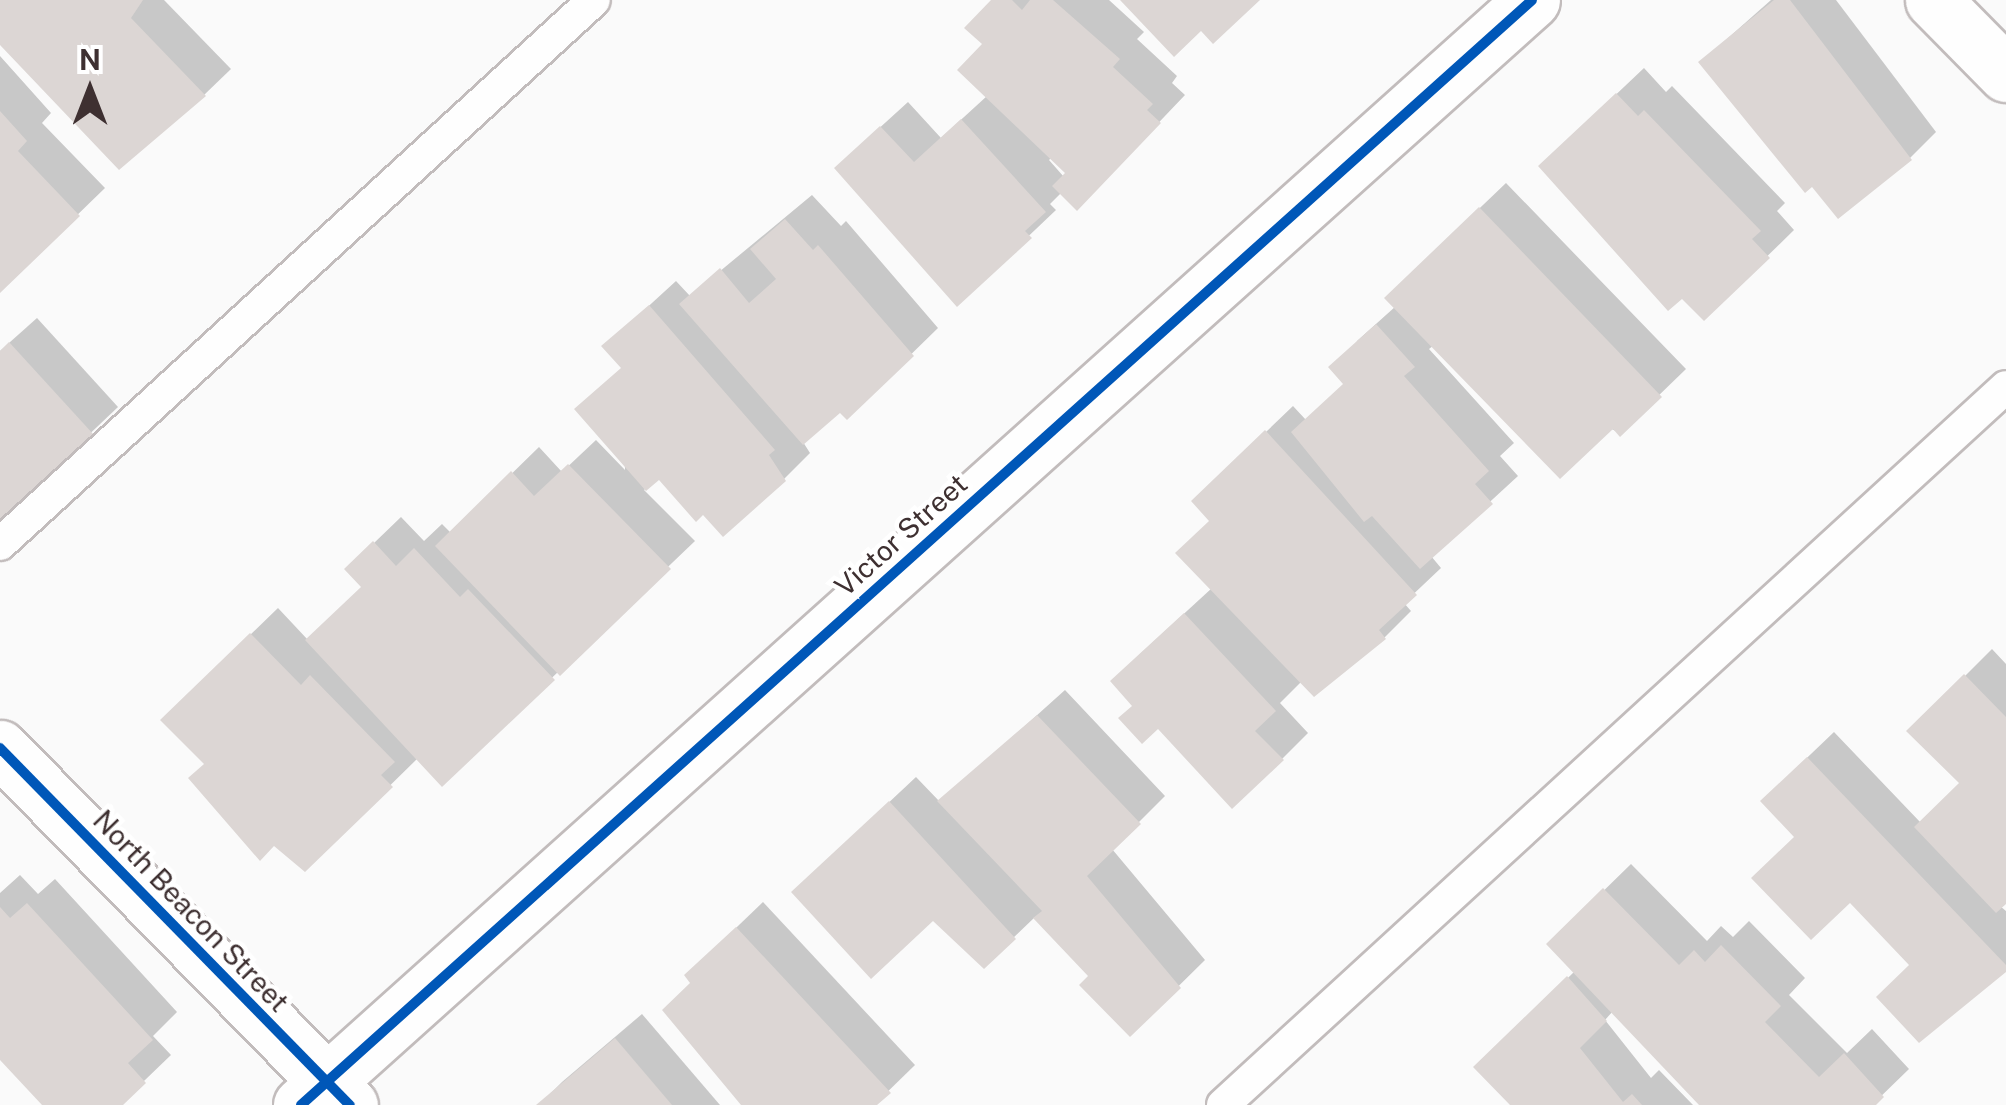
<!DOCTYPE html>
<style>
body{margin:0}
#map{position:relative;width:2006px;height:1105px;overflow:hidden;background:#fafafa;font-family:"Public Sans",sans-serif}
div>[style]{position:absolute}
.shadow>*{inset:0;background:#0003}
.building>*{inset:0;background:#dcd6d4}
.roads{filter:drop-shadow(2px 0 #c2bcbc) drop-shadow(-2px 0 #c2bcbc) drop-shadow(0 2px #c2bcbc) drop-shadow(0 -2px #c2bcbc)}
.service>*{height:32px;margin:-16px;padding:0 16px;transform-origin:16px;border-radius:16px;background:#fefefe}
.minor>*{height:55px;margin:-27.5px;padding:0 27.5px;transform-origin:27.5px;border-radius:27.5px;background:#fefefe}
.tertiary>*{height:55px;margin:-27.5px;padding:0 27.5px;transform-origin:27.5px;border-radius:27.5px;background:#fefefe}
.cycleway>*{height:10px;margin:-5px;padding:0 5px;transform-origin:5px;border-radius:5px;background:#0057b8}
span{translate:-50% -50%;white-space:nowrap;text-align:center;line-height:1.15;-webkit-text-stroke:9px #fff;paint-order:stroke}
.street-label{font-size:28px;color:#3e3031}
.north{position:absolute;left:40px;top:40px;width:100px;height:100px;-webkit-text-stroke:8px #fff;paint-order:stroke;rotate:0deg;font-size:28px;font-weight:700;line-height:40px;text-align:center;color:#3e3031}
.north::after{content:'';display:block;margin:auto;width:35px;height:45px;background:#3e3031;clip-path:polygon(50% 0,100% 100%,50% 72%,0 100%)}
</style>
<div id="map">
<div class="shadow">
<div style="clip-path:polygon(0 0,164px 0,231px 69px,204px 95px,0 42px)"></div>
<div style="clip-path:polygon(evenodd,994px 0,1109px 0,1144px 32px,1137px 39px,1177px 76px,1172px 83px,1185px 95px,1103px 181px,1062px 192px,1050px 204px,1056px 210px,957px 304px,864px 142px,908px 102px,941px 138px,987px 96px,985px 44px,994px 0,1052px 157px,1068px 173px,1064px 177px,1049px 160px,1052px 157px)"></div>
<div style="clip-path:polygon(1771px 0,1836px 0,1936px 132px,1910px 158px,1701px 62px)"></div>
<div style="clip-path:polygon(0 56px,51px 113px,42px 123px,105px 188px,0 290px)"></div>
<div style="clip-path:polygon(1644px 68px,1666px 92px,1672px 86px,1785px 203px,1777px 211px,1794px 230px,1704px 318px,1568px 140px)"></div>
<div style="clip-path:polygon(1506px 183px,1686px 369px,1620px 433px,1434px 345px,1429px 349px,1514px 443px,1500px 456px,1518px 476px,1431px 556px,1441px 568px,1404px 603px,1411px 611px,1385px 637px,1314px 694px,1302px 681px,1280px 703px,1308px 733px,1282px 759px,1158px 726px,1135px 705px,1139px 655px,1212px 588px,1212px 520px,1221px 475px,1293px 406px,1306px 420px,1346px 383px,1357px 341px,1396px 306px,1414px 271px)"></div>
<div style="clip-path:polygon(812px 195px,841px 226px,846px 221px,938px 328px,847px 417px,841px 409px,803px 442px,810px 453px,784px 479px,703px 511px,659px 476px,644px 490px,695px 541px,442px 783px,418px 758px,305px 869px,207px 763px,190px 693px,278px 608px,308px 640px,364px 586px,347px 569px,401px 517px,424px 541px,442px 524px,451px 533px,539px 447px,562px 472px,596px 440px,625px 470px,623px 366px,605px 346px,676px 281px,690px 296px)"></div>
<div style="clip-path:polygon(37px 318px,118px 407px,0 519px,0 351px)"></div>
<div style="clip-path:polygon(1992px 649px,2006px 664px,2006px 900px,2000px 906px,2006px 911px,2006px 969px,1912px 965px,1789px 775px,1834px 732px,1921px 823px,1962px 783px,1910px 731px)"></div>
<div style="clip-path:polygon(1065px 690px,1165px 796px,1112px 849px,1205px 960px,1130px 1034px,1091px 976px,1035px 917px,984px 966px,933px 917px,821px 866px,916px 777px,940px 802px)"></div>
<div style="clip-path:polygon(1631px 864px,1707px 941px,1721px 926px,1733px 937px,1749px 921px,1805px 978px,1789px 995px,1847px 1053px,1872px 1029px,1909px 1069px,1872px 1105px,1703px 1105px,1613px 1011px,1605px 1020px,1651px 1078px,1659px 1070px,1693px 1105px,1514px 1105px,1477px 1067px,1575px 971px,1549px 944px)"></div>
<div style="clip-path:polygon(20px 875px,38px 894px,55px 879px,177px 1012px,153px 1036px,171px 1055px,119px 1105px,45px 1105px,0 1056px,0 893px)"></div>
<div style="clip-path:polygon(763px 902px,915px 1065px,874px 1105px,744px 1105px,693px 982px,714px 949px)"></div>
<div style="clip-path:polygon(642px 1014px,720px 1105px,539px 1105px,562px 1082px)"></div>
</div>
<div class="building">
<div style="clip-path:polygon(0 0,143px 0,131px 18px,206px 96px,119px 170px,0 45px)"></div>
<div style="clip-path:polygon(991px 0,1012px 0,1022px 10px,1030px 0,1053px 0,1120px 59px,1113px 67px,1153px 104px,1147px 110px,1161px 123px,1077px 211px,1052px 186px,1065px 173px,957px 70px,982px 44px,964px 28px)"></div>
<div style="clip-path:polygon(1120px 0,1260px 0,1213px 44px,1201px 31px,1174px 57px)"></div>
<div style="clip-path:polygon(1774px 0,1790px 0,1912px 160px,1838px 219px,1812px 187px,1805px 193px,1698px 62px)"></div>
<div style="clip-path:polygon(1616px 93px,1638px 116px,1644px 110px,1761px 231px,1752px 239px,1770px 258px,1704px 321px,1682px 299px,1668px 311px,1538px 166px)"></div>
<div style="clip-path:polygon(0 111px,27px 141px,18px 151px,80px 216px,0 293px)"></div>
<div style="clip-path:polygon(961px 119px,1046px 212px,1025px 231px,1032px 238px,957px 307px,834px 168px,880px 126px,914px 162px)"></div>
<div style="clip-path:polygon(1479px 207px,1662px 397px,1620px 437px,1613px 429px,1560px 479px,1384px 298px)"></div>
<div style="clip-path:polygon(785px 219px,813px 250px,818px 245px,914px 356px,847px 420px,840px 413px,803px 445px,679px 304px,720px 268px,749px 303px,776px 279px,750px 249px)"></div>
<div style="clip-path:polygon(649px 305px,775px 450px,769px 455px,786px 481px,723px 537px,703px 515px,696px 522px,659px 480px,646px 491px,574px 409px,621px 368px,601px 346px)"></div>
<div style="clip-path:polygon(1376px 324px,1415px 367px,1404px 376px,1489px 471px,1475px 484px,1493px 504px,1420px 569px,1372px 516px,1364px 522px,1291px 432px,1343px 384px,1328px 367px)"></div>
<div style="clip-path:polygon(9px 342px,94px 435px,0 523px,0 351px)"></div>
<div style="clip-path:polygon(1265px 430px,1417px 595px,1379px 630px,1386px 639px,1314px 697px,1175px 553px,1209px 521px,1191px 501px)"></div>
<div style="clip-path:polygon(568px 464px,671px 569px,560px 676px,435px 546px,511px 471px,534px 496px)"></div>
<div style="clip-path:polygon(373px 541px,396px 566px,414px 548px,460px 597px,468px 589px,555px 680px,442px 787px,305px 640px,361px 587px,344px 569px)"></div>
<div style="clip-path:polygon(1184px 613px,1276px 711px,1255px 731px,1284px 760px,1232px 809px,1158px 729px,1142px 744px,1118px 718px,1132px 706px,1110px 681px)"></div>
<div style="clip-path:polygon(250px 633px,301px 685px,310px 675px,395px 762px,381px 775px,393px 787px,305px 872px,274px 846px,260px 861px,188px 778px,204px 764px,160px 720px)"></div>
<div style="clip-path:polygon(1964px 674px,2006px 717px,2006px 904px,1996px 913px,1914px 827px,1959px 783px,1906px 731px)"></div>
<div style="clip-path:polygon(1037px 715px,1141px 824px,1087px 876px,1181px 988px,1130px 1037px,1079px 985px,1088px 976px,1033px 918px,1042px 911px,937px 801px)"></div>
<div style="clip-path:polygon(1807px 757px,2006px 965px,2006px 972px,1919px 1043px,1876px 997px,1909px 965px,1850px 903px,1811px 940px,1751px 878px,1794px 837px,1760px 801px)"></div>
<div style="clip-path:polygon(889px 801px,1016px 939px,984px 969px,933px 921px,871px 979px,791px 892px)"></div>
<div style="clip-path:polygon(1603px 888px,1679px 965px,1694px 950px,1705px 962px,1721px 945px,1781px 1006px,1765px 1022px,1819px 1077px,1844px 1053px,1884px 1097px,1876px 1105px,1699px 1105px,1546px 944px)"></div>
<div style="clip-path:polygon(27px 903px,153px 1040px,128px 1063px,146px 1083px,123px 1105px,42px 1105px,0 1060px,0 907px,10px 918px)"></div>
<div style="clip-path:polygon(736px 927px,891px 1093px,877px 1105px,741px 1105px,662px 1010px,690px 983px,684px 975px)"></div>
<div style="clip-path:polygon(1567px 976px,1607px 1021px,1580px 1048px,1623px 1102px,1632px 1094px,1642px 1105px,1510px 1105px,1473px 1067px)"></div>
<div style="clip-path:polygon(615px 1038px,672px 1105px,536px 1105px)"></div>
</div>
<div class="roads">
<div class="service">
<div style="left:0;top:544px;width:805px;rotate:-42.48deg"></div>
<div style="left:1223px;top:1105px;width:1062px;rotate:-42.52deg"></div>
</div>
<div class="minor">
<div style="left:1933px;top:0;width:104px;rotate:45.4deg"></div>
<div style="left:301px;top:1105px;width:1654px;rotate:-41.91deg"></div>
</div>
<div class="tertiary">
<div style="left:0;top:748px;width:500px;rotate:45.6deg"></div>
</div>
</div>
<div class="cycleway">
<div style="left:0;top:748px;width:500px;rotate:45.6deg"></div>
<div style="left:301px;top:1105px;width:1654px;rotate:-41.91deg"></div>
</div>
<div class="street-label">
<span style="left:901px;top:535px;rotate:-42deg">Victor Street</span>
<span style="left:191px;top:911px;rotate:46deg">North Beacon Street</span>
</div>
<div class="north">N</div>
</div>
